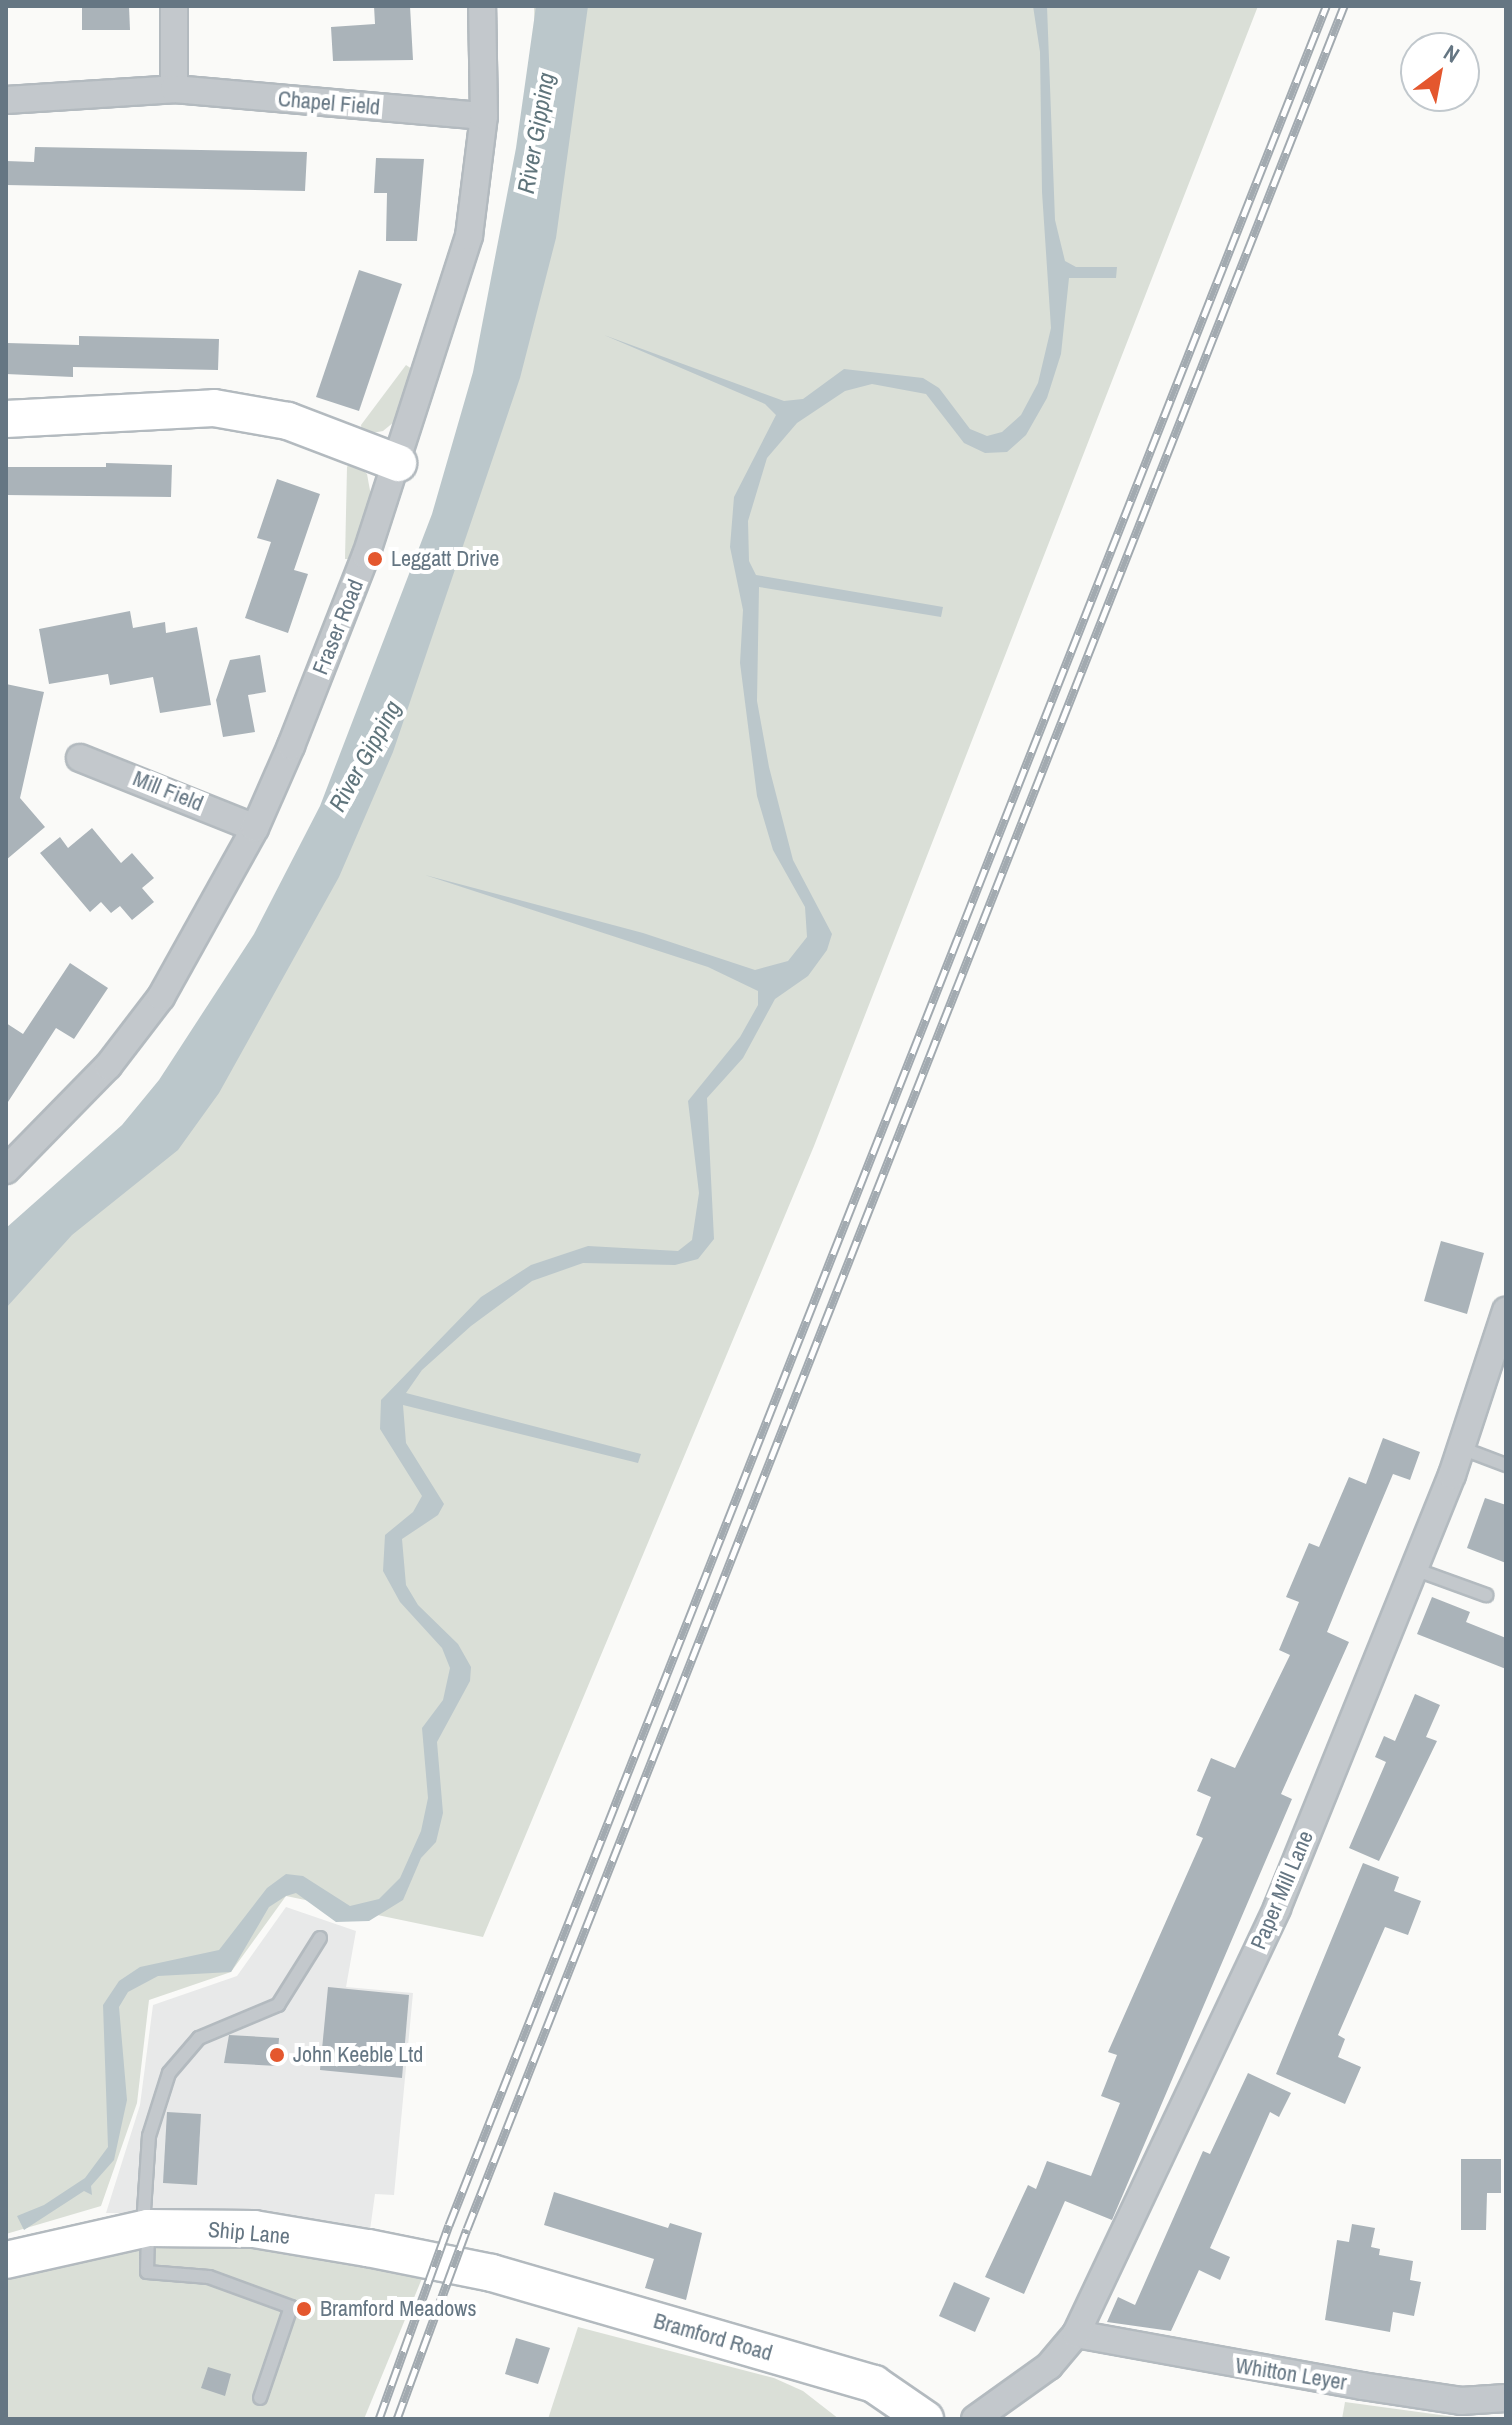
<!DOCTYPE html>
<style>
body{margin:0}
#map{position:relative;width:1512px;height:2425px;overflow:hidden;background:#fafaf8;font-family:"Archivo Narrow",sans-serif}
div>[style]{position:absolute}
.built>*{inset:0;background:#e8e9e9}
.green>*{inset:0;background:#dadfd7}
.water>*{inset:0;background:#bbc7cb}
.building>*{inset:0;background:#aab3b9}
.roads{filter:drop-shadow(2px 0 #b3babf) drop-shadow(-2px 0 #b3babf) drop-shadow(0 2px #b3babf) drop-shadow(0 -2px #b3babf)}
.lane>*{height:12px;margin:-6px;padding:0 6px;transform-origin:6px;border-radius:6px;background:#c3c8cc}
.street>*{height:26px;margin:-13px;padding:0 13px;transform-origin:13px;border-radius:13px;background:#c3c8cc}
.secondary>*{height:36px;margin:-18px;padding:0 18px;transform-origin:18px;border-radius:18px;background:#fff}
.rail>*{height:9px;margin-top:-4.5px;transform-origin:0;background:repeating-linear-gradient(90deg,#fff 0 18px,#a2aab0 0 36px);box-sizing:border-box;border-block:2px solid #a2aab0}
.dots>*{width:22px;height:22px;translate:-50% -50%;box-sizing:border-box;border:4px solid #fff;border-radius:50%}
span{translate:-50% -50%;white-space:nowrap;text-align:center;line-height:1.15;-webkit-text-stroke:8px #fff;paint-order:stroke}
.street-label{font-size:22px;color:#657683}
.poi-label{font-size:22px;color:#657683}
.left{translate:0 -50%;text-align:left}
.water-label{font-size:24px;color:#60757c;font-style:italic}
.frame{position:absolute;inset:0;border:8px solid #657683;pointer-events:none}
.north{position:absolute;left:1400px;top:32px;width:80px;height:80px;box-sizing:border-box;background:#fff;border:2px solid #c1c8cd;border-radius:50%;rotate:32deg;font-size:22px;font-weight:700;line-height:32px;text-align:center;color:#657683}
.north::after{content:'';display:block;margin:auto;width:28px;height:36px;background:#e4572e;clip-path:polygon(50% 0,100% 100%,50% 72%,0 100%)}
</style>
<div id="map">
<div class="built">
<div style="clip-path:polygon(286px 1907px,356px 1931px,346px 1987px,413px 1993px,394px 2195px,375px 2194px,370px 2230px,260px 2214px,106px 2213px,140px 2105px,153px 2005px,237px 1976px)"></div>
</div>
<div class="green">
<div style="clip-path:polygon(534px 6px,1258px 6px,814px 1146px,483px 1937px,286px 1896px,231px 1972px,149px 2000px,137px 2103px,101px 2206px,6px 2234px,6px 1285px,184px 1094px,381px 710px,538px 188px)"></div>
<div style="clip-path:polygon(406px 365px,418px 373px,400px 417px,383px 431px,362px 435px,361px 425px)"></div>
<div style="clip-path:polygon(352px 460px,367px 474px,371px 496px,352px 559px,345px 559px,347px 467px)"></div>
<div style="clip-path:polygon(179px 2231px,430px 2259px,364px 2419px,6px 2419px,6px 2277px)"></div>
<div style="clip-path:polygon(578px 2327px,774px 2378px,803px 2391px,839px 2419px,548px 2419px)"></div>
<div style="clip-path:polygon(1345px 2402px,1470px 2419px,1342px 2419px)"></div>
</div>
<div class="water">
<div style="clip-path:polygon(536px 6px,588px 6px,556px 238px,520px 378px,393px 752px,339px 877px,219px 1093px,178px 1150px,72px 1235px,6px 1308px,6px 1228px,122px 1125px,159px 1080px,254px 934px,320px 806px,432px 514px,473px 372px,516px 148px)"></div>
<div style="clip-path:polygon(1033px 6px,1047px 6px,1055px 220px,1065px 261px,1076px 267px,1117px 267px,1116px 278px,1069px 278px,1061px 354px,1047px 398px,1026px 435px,1007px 452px,985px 453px,964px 443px,926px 394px,872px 384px,845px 391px,797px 423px,767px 458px,748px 521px,749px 561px,756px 575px,943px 607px,941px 617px,759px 587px,757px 701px,769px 767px,793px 860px,832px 934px,827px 950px,808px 976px,775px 999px,743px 1058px,707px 1098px,714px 1239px,698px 1259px,675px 1265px,583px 1263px,532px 1281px,471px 1326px,422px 1370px,406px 1393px,641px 1454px,638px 1463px,403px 1405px,406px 1443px,444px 1504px,438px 1515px,402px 1539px,406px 1585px,418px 1605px,458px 1644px,471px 1667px,470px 1681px,437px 1742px,443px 1813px,436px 1842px,421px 1858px,403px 1900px,369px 1921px,336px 1922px,296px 1893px,286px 1896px,269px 1907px,231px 1972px,158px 1976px,128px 1992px,119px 2007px,127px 2100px,114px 2160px,91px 2186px,92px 2195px,84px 2191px,24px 2230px,17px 2216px,44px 2205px,85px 2178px,108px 2147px,103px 2005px,119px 1981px,140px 1967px,219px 1950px,267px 1888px,286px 1874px,303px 1876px,350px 1906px,379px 1899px,400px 1878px,421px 1831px,428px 1798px,422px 1728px,443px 1700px,450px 1668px,442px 1648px,400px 1602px,383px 1571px,385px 1535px,413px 1512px,422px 1496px,380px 1429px,381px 1400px,481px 1297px,531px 1265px,588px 1246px,678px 1251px,692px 1240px,699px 1193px,688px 1101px,740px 1037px,758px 1005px,758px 991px,708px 967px,425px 875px,643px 933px,755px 970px,788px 961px,807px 937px,805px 907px,773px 850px,757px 796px,740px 663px,743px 610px,730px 547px,734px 497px,776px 415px,765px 404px,604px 335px,784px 401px,803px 399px,844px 369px,923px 378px,939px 388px,970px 429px,987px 436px,1002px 432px,1021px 415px,1038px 383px,1051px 328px,1042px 192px,1040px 52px)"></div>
</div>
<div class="building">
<div style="clip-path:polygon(82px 6px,129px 6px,130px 30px,82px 30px)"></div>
<div style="clip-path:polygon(374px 6px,410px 6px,413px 60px,333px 61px,331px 27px,375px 24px)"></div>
<div style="clip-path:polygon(35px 147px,307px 152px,305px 191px,6px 185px,6px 161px,34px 162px)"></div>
<div style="clip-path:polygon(376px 158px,424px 159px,417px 241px,386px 241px,387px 193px,374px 193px)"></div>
<div style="clip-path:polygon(359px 270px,402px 284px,359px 411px,316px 397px)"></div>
<div style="clip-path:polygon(79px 336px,219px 339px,218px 370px,73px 367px,73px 377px,6px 374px,7px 343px,79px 345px)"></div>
<div style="clip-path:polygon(106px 463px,172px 465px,171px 497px,6px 495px,6px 467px,106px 467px)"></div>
<div style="clip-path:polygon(277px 479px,320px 494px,294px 570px,308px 574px,288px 633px,245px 618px,271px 542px,257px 538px)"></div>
<div style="clip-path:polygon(130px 611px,133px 628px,165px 622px,166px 633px,197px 627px,211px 705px,160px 713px,153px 677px,110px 685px,108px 674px,49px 684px,39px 629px)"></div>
<div style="clip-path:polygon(260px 655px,266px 692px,248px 695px,255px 732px,223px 737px,216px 700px,230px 660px)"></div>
<div style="clip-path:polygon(6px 684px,44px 692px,20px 798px,45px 827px,6px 860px)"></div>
<div style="clip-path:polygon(92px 828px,121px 863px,132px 853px,154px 878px,142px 888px,154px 902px,132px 920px,120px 906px,111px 913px,101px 902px,90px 912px,40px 853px,60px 837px,68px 848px)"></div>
<div style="clip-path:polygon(70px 963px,108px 988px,74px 1039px,56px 1028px,6px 1105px,6px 1023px,23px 1034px)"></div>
<div style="clip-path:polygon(1441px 1241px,1484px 1253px,1467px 1314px,1424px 1301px)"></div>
<div style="clip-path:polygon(1383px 1438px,1420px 1452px,1410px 1480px,1393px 1474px,1346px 1586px,1327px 1632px,1349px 1642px,1281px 1794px,1292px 1799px,1112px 2220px,1065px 2201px,1024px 2294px,985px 2277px,1028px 2185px,1036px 2189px,1047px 2161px,1091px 2176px,1120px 2103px,1101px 2096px,1117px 2055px,1108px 2052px,1203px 1838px,1196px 1835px,1211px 1797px,1197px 1791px,1211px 1758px,1235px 1768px,1290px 1655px,1279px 1650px,1299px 1602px,1286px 1597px,1309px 1543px,1319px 1547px,1349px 1477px,1366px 1484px)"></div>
<div style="clip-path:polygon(1485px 1498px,1506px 1505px,1506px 1563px,1467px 1548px)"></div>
<div style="clip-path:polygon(1432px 1597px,1470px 1612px,1466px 1622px,1506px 1638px,1506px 1669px,1417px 1634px)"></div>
<div style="clip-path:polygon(1415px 1694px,1440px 1705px,1426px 1737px,1437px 1741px,1379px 1861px,1349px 1848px,1386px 1762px,1375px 1757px,1384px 1736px,1395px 1741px)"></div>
<div style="clip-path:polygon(1363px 1863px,1399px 1877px,1394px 1891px,1421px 1901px,1408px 1935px,1385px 1927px,1338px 2035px,1345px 2039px,1338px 2057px,1361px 2067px,1345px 2104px,1276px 2074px)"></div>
<div style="clip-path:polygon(328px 1987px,409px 1995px,402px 2078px,320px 2070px)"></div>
<div style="clip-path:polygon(229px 2035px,279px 2038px,277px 2066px,224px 2063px)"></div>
<div style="clip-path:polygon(1248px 2073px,1291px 2093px,1279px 2117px,1270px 2112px,1210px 2248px,1230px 2257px,1220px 2280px,1199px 2270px,1171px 2331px,1107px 2322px,1118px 2297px,1135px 2305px,1203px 2151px,1210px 2154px)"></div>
<div style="clip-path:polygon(167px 2112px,201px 2114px,197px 2185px,163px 2183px)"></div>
<div style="clip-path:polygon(1461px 2159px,1501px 2159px,1501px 2193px,1487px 2193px,1486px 2230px,1461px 2230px)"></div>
<div style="clip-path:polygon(554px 2192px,668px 2228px,670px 2223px,702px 2233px,686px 2300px,645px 2288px,654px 2259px,544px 2225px)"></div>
<div style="clip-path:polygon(1352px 2224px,1375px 2228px,1371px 2247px,1380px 2249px,1379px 2255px,1413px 2261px,1410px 2280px,1421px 2282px,1414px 2316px,1393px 2312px,1390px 2332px,1325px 2320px,1337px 2240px,1349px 2242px)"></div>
<div style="clip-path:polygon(954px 2282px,990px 2298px,975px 2332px,939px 2316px)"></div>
<div style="clip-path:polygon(516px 2338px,550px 2348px,538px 2384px,505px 2374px)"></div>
<div style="clip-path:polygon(208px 2367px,231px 2374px,225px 2396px,201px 2388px)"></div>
</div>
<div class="roads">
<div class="lane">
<div style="left:1461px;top:1448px;width:48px;rotate:20.7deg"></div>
<div style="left:1414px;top:1569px;width:77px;rotate:19.9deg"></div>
<div style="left:143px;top:2226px;width:90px;rotate:-86.2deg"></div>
<div style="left:149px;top:2136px;width:66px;rotate:-72.4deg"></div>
<div style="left:169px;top:2073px;width:46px;rotate:-49.4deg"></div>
<div style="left:199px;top:2038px;width:86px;rotate:-22.7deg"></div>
<div style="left:278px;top:2005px;width:79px;rotate:-57.9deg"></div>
<div style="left:148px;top:2231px;width:41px;rotate:91.4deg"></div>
<div style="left:147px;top:2272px;width:62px;rotate:4.6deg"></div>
<div style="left:209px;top:2277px;width:87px;rotate:20.1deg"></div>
<div style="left:291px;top:2307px;width:96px;rotate:108.8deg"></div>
</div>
<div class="street">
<div style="left:174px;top:89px;width:83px;rotate:-90deg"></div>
<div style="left:6px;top:100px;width:168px;rotate:-3.7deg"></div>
<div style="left:174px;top:89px;width:311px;rotate:5deg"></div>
<div style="left:80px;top:758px;width:188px;rotate:21.8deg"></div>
<div style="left:6px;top:1170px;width:146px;rotate:-45.6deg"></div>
<div style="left:108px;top:1066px;width:87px;rotate:-52.5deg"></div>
<div style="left:161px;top:997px;width:193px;rotate:-60.9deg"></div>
<div style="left:255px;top:828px;width:90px;rotate:-66.3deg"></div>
<div style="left:291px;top:746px;width:205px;rotate:-68.6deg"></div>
<div style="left:366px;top:555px;width:335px;rotate:-72.1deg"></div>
<div style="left:469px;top:236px;width:121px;rotate:-82.9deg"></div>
<div style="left:484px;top:116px;width:110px;rotate:-91deg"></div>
<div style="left:1076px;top:2334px;width:291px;rotate:10.3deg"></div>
<div style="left:1362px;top:2386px;width:100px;rotate:8.6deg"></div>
<div style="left:1461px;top:2401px;width:45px;rotate:-3.8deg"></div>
<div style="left:975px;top:2419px;width:91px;rotate:-35.6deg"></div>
<div style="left:1049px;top:2366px;width:42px;rotate:-49.8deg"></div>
<div style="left:1076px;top:2334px;width:471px;rotate:-64.7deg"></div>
<div style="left:1277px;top:1908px;width:467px;rotate:-68deg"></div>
<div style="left:1452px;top:1475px;width:173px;rotate:-71.8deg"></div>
</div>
<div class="secondary">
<div style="left:6px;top:419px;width:208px;rotate:-3deg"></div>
<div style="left:214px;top:408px;width:75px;rotate:10deg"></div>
<div style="left:288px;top:421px;width:118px;rotate:20.9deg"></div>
<div style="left:6px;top:2260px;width:146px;rotate:-12.7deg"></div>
<div style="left:148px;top:2228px;width:106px;rotate:0.5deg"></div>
<div style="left:254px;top:2229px;width:116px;rotate:9.5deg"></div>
<div style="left:368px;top:2248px;width:126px;rotate:11.4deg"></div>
<div style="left:492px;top:2273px;width:398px;rotate:16.2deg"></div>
<div style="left:874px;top:2384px;width:62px;rotate:34.5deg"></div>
</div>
</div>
<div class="rail">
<div style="left:379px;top:2419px;width:206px;rotate:-70.2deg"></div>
<div style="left:449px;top:2225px;width:2386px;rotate:-68.43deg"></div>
<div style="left:397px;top:2419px;width:202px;rotate:-69.8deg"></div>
<div style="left:467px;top:2229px;width:2390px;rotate:-68.47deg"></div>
</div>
<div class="dots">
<div style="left:375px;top:559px;background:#e4572e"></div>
<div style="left:277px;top:2055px;background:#e4572e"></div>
<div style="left:304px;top:2309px;background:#e4572e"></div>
</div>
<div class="street-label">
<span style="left:329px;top:103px;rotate:5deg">Chapel Field</span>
<span style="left:338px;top:627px;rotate:-68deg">Fraser Road</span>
<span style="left:168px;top:791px;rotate:22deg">Mill Field</span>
<span style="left:1282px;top:1890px;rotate:-67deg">Paper Mill Lane</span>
<span style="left:249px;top:2233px;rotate:5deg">Ship Lane</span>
<span style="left:713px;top:2337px;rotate:16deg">Bramford Road</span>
<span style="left:1291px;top:2374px;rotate:9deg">Whitton Leyer</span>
</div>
<div class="poi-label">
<span class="left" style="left:391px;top:559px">Leggatt Drive</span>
<span class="left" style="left:293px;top:2055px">John Keeble Ltd</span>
<span class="left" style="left:320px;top:2309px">Bramford Meadows</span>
</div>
<div class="water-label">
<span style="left:536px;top:133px;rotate:-80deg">River Gipping</span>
<span style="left:365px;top:756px;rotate:-61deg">River Gipping</span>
</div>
<div class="frame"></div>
<div class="north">N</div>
</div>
